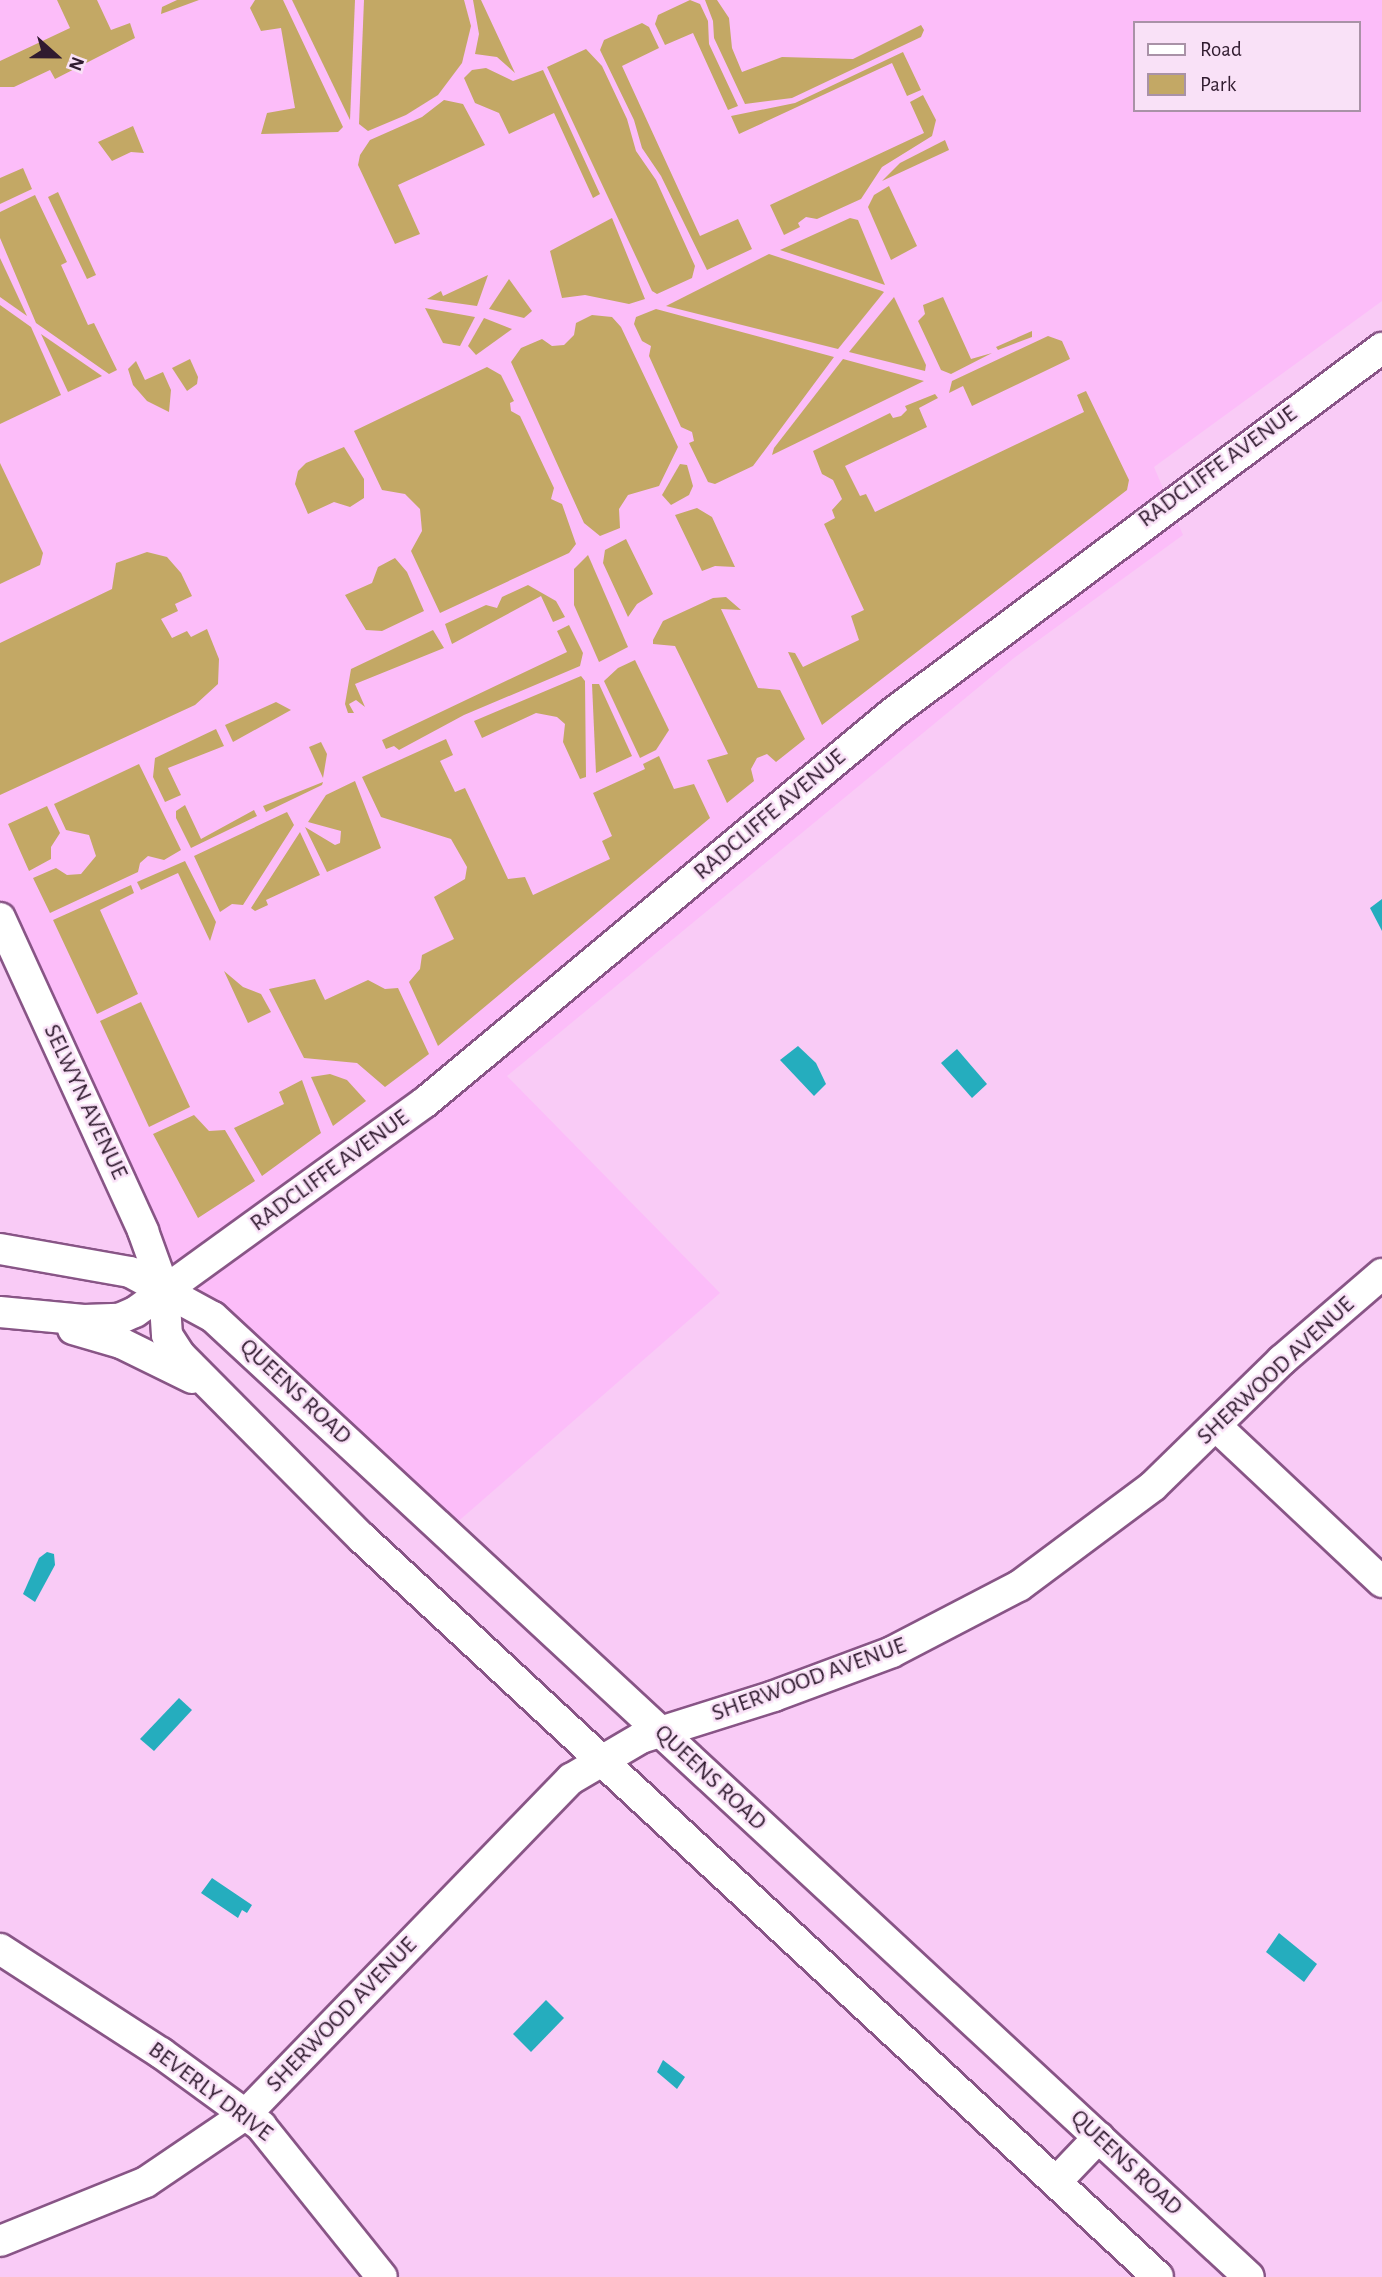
<!DOCTYPE html>
<style>
body{margin:0}
#map{position:relative;width:1382px;height:2277px;overflow:hidden;background:#f9cbf6;font-family:"Alegreya Sans",sans-serif}
div>[style]{position:absolute}
.built>*{inset:0;background:#fcbdf9}
.green>*{inset:0;background:#c3a865}
.water>*{inset:0;background:#25adbe}
.roads{filter:drop-shadow(2px 0 #885586) drop-shadow(-2px 0 #885586) drop-shadow(0 2px #885586) drop-shadow(0 -2px #885586)}
.minor>*{height:30px;margin:-15px;padding:0 15px;transform-origin:15px;border-radius:15px;background:#fff}
span{translate:-50% -50%;white-space:nowrap;text-align:center;line-height:1.15;-webkit-text-stroke:5px #f9e1f7;paint-order:stroke}
.street-label{font-size:24px;color:#301b2f}
.legend{position:absolute;left:1133px;top:21px;width:228px;height:91px;box-sizing:border-box;background:#f9e1f7;border:2px solid #a992a7;margin:0;padding:9px 12px;list-style:none;font-size:21px;color:#301b2f}
.legend li{display:flex;align-items:center;gap:14px;height:35px}
.legend b{width:35px;border:2px solid #a992a7}
.north{position:absolute;left:21px;top:21px;width:70px;height:70px;-webkit-text-stroke:5px #f9e1f7;paint-order:stroke;rotate:111deg;font-size:19px;font-weight:700;line-height:28px;text-align:center;color:#301b2f}
.north::after{content:'';display:block;margin:auto;width:24px;height:32px;background:#301b2f;clip-path:polygon(50% 0,100% 100%,50% 72%,0 100%)}
</style>
<div id="map">
<div class="built">
<div style="clip-path:polygon(evenodd,0 0,1382px 0,1382px 301px,1154px 467px,1183px 535px,1014px 658px,507px 1076px,720px 1293px,454px 1525px,223px 1315px,165px 1254px,0 899px,0 0,1135px 23px,1359px 23px,1359px 110px,1135px 110px,1135px 23px)"></div>
</div>
<div class="green">
<div style="clip-path:polygon(57px 0,97px 0,111px 30px,130px 23px,135px 38px,55px 79px,50px 70px,14px 87px,0 87px,0 61px,70px 28px)"></div>
<div style="clip-path:polygon(177px 0,199px 0,161px 14px,162px 7px)"></div>
<div style="clip-path:polygon(255px 0,283px 0,343px 127px,338px 132px,261px 134px,267px 113px,295px 108px,281px 28px,261px 31px,250px 8px)"></div>
<div style="clip-path:polygon(292px 0,355px 0,350px 120px)"></div>
<div style="clip-path:polygon(364px 0,464px 0,471px 26px,462px 63px,438px 95px,406px 115px,368px 131px,359px 124px)"></div>
<div style="clip-path:polygon(473px 0,481px 0,515px 73px,497px 57px,475px 54px,479px 34px)"></div>
<div style="clip-path:polygon(690px 0,700px 4px,708px 21px,709px 44px,738px 106px,728px 110px,693px 33px,665px 45px,655px 24px,658px 15px)"></div>
<div style="clip-path:polygon(705px 0,717px 0,729px 18px,732px 48px,742px 72px,782px 57px,853px 59px,921px 25px,924px 30px,921px 37px,792px 98px,745px 104px,714px 38px,713px 21px)"></div>
<div style="clip-path:polygon(642px 23px,649px 27px,659px 48px,622px 66px,700px 236px,738px 219px,752px 249px,707px 270px,661px 176px,642px 148px,634px 120px,600px 50px,604px 40px)"></div>
<div style="clip-path:polygon(586px 49px,602px 66px,627px 119px,636px 151px,656px 180px,695px 266px,692px 278px,657px 294px,652px 291px,547px 67px)"></div>
<div style="clip-path:polygon(903px 52px,921px 90px,907px 96px,892px 63px,739px 134px,731px 116px,795px 103px)"></div>
<div style="clip-path:polygon(486px 68px,513px 81px,543px 70px,600px 194px,593px 198px,554px 113px,509px 134px,499px 113px,475px 103px,464px 78px,472px 70px)"></div>
<div style="clip-path:polygon(923px 95px,936px 120px,932px 136px,882px 167px,861px 199px,817px 219px,806px 217px,798px 223px,800px 227px,784px 235px,770px 205px,924px 133px,910px 102px)"></div>
<div style="clip-path:polygon(444px 100px,463px 104px,485px 145px,398px 185px,420px 234px,395px 244px,358px 165px,360px 155px,370px 140px,422px 117px)"></div>
<div style="clip-path:polygon(133px 126px,144px 153px,131px 152px,112px 161px,98px 142px)"></div>
<div style="clip-path:polygon(945px 140px,949px 150px,882px 181px,900px 163px)"></div>
<div style="clip-path:polygon(23px 168px,32px 189px,0 204px,0 178px)"></div>
<div style="clip-path:polygon(889px 186px,917px 246px,891px 260px,868px 207px,874px 195px)"></div>
<div style="clip-path:polygon(58px 192px,96px 275px,87px 279px,48px 197px)"></div>
<div style="clip-path:polygon(35px 195px,67px 262px,61px 265px,88px 325px,94px 323px,117px 370px,109px 374px,36px 323px,0 238px,0 212px)"></div>
<div style="clip-path:polygon(612px 218px,645px 299px,629px 304px,585px 295px,562px 298px,550px 251px)"></div>
<div style="clip-path:polygon(850px 218px,858px 220px,885px 285px,780px 250px)"></div>
<div style="clip-path:polygon(769px 254px,882px 291px,884px 292px,838px 349px,666px 306px)"></div>
<div style="clip-path:polygon(0 258px,27px 316px,0 297px)"></div>
<div style="clip-path:polygon(488px 275px,477px 306px,427px 299px,441px 291px,443px 296px)"></div>
<div style="clip-path:polygon(509px 279px,532px 311px,524px 318px,489px 309px)"></div>
<div style="clip-path:polygon(894px 297px,926px 365px,925px 371px,849px 352px)"></div>
<div style="clip-path:polygon(943px 297px,971px 359px,992px 353px,951px 374px,941px 370px,918px 321px,925px 314px,923px 305px)"></div>
<div style="clip-path:polygon(0 305px,31px 327px,61px 395px,0 424px)"></div>
<div style="clip-path:polygon(425px 308px,475px 317px,460px 346px,443px 343px)"></div>
<div style="clip-path:polygon(656px 309px,834px 357px,753px 466px,715px 484px,708px 482px,689px 443px,694px 441px,692px 432px,681px 427px,649px 356px,651px 346px,642px 341px,634px 324px,636px 317px)"></div>
<div style="clip-path:polygon(592px 315px,612px 317px,621px 327px,678px 447px,659px 486px,628px 495px,619px 509px,620px 528px,600px 536px,584px 523px,511px 362px,521px 348px,542px 339px,552px 346px,564px 345px,574px 335px,576px 323px)"></div>
<div style="clip-path:polygon(484px 318px,512px 329px,476px 355px,468px 346px)"></div>
<div style="clip-path:polygon(1032px 331px,1032px 337px,998px 350px,996px 347px)"></div>
<div style="clip-path:polygon(41px 334px,102px 376px,68px 392px)"></div>
<div style="clip-path:polygon(1048px 336px,1062px 341px,1070px 359px,972px 406px,963px 386px,949px 393px,952px 381px)"></div>
<div style="clip-path:polygon(190px 359px,198px 377px,197px 384px,187px 391px,172px 368px)"></div>
<div style="clip-path:polygon(843px 359px,924px 381px,772px 455px,774px 448px)"></div>
<div style="clip-path:polygon(136px 361px,145px 380px,163px 372px,171px 390px,169px 412px,147px 401px,133px 385px,128px 369px)"></div>
<div style="clip-path:polygon(487px 367px,501px 375px,514px 401px,510px 403px,511px 411px,520px 416px,554px 488px,551px 499px,562px 504px,576px 544px,569px 553px,440px 613px,411px 551px,422px 531px,420px 509px,405px 494px,382px 490px,354px 431px)"></div>
<div style="clip-path:polygon(1086px 391px,1129px 480px,1127px 490px,822px 725px,788px 652px,795px 653px,803px 667px,859px 640px,851px 616px,864px 610px,824px 524px,835px 518px,832px 510px,842px 499px,833px 480px,822px 474px,813px 451px,890px 413px,893px 418px,901px 416px,907px 410px,905px 406px,935px 394px,938px 398px,919px 408px,927px 427px,845px 466px,860px 496px,866px 494px,875px 512px,1084px 412px,1077px 395px)"></div>
<div style="clip-path:polygon(344px 447px,364px 479px,364px 498px,350px 507px,334px 502px,308px 514px,295px 484px,298px 471px,306px 463px)"></div>
<div style="clip-path:polygon(0 463px,43px 553px,40px 565px,0 584px)"></div>
<div style="clip-path:polygon(680px 464px,687px 465px,693px 486px,689px 495px,671px 505px,662px 495px)"></div>
<div style="clip-path:polygon(697px 508px,712px 517px,735px 567px,715px 566px,702px 571px,675px 515px)"></div>
<div style="clip-path:polygon(626px 539px,653px 594px,637px 604px,628px 617px,603px 563px,605px 550px)"></div>
<div style="clip-path:polygon(147px 552px,167px 557px,181px 573px,192px 596px,175px 604px,178px 611px,161px 619px,172px 638px,187px 631px,191px 637px,207px 629px,219px 659px,218px 684px,195px 705px,0 795px,0 643px,112px 589px,116px 563px)"></div>
<div style="clip-path:polygon(588px 555px,628px 647px,599px 662px,574px 605px,574px 569px)"></div>
<div style="clip-path:polygon(395px 558px,407px 572px,424px 611px,382px 631px,366px 630px,345px 595px,372px 583px,378px 567px)"></div>
<div style="clip-path:polygon(528px 585px,556px 601px,565px 617px,553px 622px,541px 596px,452px 644px,445px 624px,486px 605px,497px 608px,502px 597px)"></div>
<div style="clip-path:polygon(726px 597px,741px 610px,721px 609px,758px 688px,780px 690px,805px 739px,776px 762px,767px 754px,757px 758px,751px 769px,754px 781px,727px 803px,707px 760px,728px 754px,675px 646px,653px 644px,653px 640px,663px 621px,713px 598px)"></div>
<div style="clip-path:polygon(569px 625px,583px 653px,580px 666px,464px 715px,399px 750px,394px 746px,386px 749px,382px 740px,567px 652px,557px 631px)"></div>
<div style="clip-path:polygon(433px 630px,444px 648px,355px 684px,365px 707px,356px 700px,349px 704px,354px 713px,348px 713px,345px 704px,351px 669px)"></div>
<div style="clip-path:polygon(635px 660px,669px 730px,656px 750px,640px 758px,604px 681px,618px 668px)"></div>
<div style="clip-path:polygon(581px 676px,585px 681px,586px 777px,580px 779px,563px 742px,565px 724px,557px 717px,536px 713px,482px 738px,474px 721px)"></div>
<div style="clip-path:polygon(592px 684px,599px 684px,632px 756px,596px 773px)"></div>
<div style="clip-path:polygon(276px 702px,291px 710px,233px 742px,225px 725px)"></div>
<div style="clip-path:polygon(216px 729px,224px 746px,168px 768px,181px 795px,165px 802px,153px 777px,155px 758px)"></div>
<div style="clip-path:polygon(446px 739px,453px 755px,440px 761px,455px 792px,465px 788px,508px 879px,525px 877px,533px 895px,610px 859px,602px 841px,612px 836px,593px 793px,645px 769px,643px 764px,659px 756px,674px 789px,694px 784px,710px 818px,438px 1046px,409px 982px,420px 969px,422px 955px,454px 939px,434px 897px,465px 879px,467px 867px,451px 839px,381px 817px,362px 777px)"></div>
<div style="clip-path:polygon(321px 742px,327px 754px,323px 778px,309px 747px)"></div>
<div style="clip-path:polygon(139px 764px,181px 850px,164px 860px,148px 856px,140px 863px,138px 872px,50px 913px,33px 878px,56px 868px,67px 875px,81px 874px,96px 856px,89px 835px,66px 830px,54px 804px)"></div>
<div style="clip-path:polygon(355px 781px,381px 848px,327px 872px,305px 827px,335px 845px,340px 843px,341px 831px,308px 822px,326px 795px)"></div>
<div style="clip-path:polygon(323px 782px,322px 785px,266px 812px,263px 806px)"></div>
<div style="clip-path:polygon(185px 805px,201px 839px,254px 810px,257px 816px,191px 848px,176px 818px,176px 811px)"></div>
<div style="clip-path:polygon(47px 806px,60px 833px,51px 847px,51px 859px,29px 871px,8px 824px)"></div>
<div style="clip-path:polygon(287px 812px,294px 825px,243px 905px,232px 904px,220px 912px,194px 856px)"></div>
<div style="clip-path:polygon(300px 832px,320px 875px,266px 900px,268px 905px,255px 911px,251px 908px)"></div>
<div style="clip-path:polygon(185px 861px,216px 922px,210px 941px,178px 873px,141px 890px,137px 882px)"></div>
<div style="clip-path:polygon(131px 885px,134px 893px,100px 910px,138px 994px,97px 1014px,53px 920px)"></div>
<div style="clip-path:polygon(224px 971px,243px 987px,261px 994px,271px 1012px,248px 1023px)"></div>
<div style="clip-path:polygon(315px 979px,325px 1000px,368px 980px,385px 989px,398px 988px,429px 1054px,385px 1087px,357px 1063px,304px 1058px,269px 989px)"></div>
<div style="clip-path:polygon(141px 1002px,190px 1107px,149px 1127px,100px 1021px)"></div>
<div style="clip-path:polygon(330px 1074px,347px 1080px,366px 1101px,333px 1126px,311px 1077px)"></div>
<div style="clip-path:polygon(302px 1080px,321px 1133px,262px 1176px,234px 1128px,284px 1104px,279px 1092px)"></div>
<div style="clip-path:polygon(194px 1115px,209px 1131px,225px 1130px,255px 1181px,198px 1218px,153px 1134px)"></div>
</div>
<div class="water">
<div style="clip-path:polygon(1382px 899px,1382px 931px,1370px 908px)"></div>
<div style="clip-path:polygon(798px 1046px,816px 1063px,826px 1084px,814px 1096px,780px 1060px)"></div>
<div style="clip-path:polygon(957px 1049px,987px 1084px,972px 1098px,941px 1063px)"></div>
<div style="clip-path:polygon(47px 1552px,54px 1554px,55px 1565px,35px 1602px,23px 1594px,39px 1558px)"></div>
<div style="clip-path:polygon(179px 1698px,192px 1710px,154px 1751px,140px 1739px)"></div>
<div style="clip-path:polygon(212px 1878px,252px 1905px,247px 1913px,242px 1910px,238px 1918px,201px 1893px)"></div>
<div style="clip-path:polygon(1279px 1933px,1317px 1964px,1304px 1982px,1266px 1952px)"></div>
<div style="clip-path:polygon(546px 2000px,564px 2018px,531px 2052px,513px 2034px)"></div>
<div style="clip-path:polygon(663px 2060px,685px 2077px,677px 2089px,657px 2072px)"></div>
</div>
<div class="roads">
<div class="minor">
<div style="left:0;top:918px;width:344px;rotate:65.4deg"></div>
<div style="left:143px;top:1231px;width:62px;rotate:70.1deg"></div>
<div style="left:164px;top:1289px;width:46px;rotate:86.3deg"></div>
<div style="left:167px;top:1335px;width:24px;rotate:57deg"></div>
<div style="left:180px;top:1355px;width:258px;rotate:45.2deg"></div>
<div style="left:362px;top:1538px;width:1086px;rotate:42.87deg"></div>
<div style="left:0;top:1249px;width:132px;rotate:10deg"></div>
<div style="left:130px;top:1272px;width:94px;rotate:28.5deg"></div>
<div style="left:213px;top:1317px;width:1412px;rotate:42.82deg"></div>
<div style="left:0;top:1312px;width:84px;rotate:5.4deg"></div>
<div style="left:84px;top:1320px;width:35px;rotate:-2deg"></div>
<div style="left:119px;top:1319px;width:17px;rotate:-24deg"></div>
<div style="left:135px;top:1312px;width:357px;rotate:-35.9deg"></div>
<div style="left:424px;top:1103px;width:611px;rotate:-39.76deg"></div>
<div style="left:894px;top:712px;width:609px;rotate:-36.72deg"></div>
<div style="left:73px;top:1329px;width:50px;rotate:16.3deg"></div>
<div style="left:121px;top:1343px;width:79px;rotate:26.2deg"></div>
<div style="left:1216px;top:1426px;width:228px;rotate:43.2deg"></div>
<div style="left:0;top:1949px;width:192px;rotate:32.9deg"></div>
<div style="left:161px;top:2053px;width:124px;rotate:36.1deg"></div>
<div style="left:261px;top:2126px;width:193px;rotate:51.3deg"></div>
<div style="left:1056px;top:2182px;width:62px;rotate:-46.3deg"></div>
<div style="left:0;top:2241px;width:157px;rotate:-22deg"></div>
<div style="left:146px;top:2182px;width:121px;rotate:-34.2deg"></div>
<div style="left:246px;top:2114px;width:467px;rotate:-45.9deg"></div>
<div style="left:571px;top:1779px;width:81px;rotate:-30.4deg"></div>
<div style="left:641px;top:1738px;width:139px;rotate:-17.5deg"></div>
<div style="left:774px;top:1696px;width:126px;rotate:-20.4deg"></div>
<div style="left:892px;top:1652px;width:143px;rotate:-27.5deg"></div>
<div style="left:1019px;top:1586px;width:167px;rotate:-36.7deg"></div>
<div style="left:1153px;top:1486px;width:180px;rotate:-44.3deg"></div>
<div style="left:1282px;top:1360px;width:132px;rotate:-40.7deg"></div>
</div>
</div>
<div class="street-label">
<span style="left:1218px;top:467px;rotate:-36deg">RADCLIFFE AVENUE</span>
<span style="left:770px;top:815px;rotate:-40deg">RADCLIFFE AVENUE</span>
<span style="left:85px;top:1102px;rotate:65deg">SELWYN AVENUE</span>
<span style="left:330px;top:1171px;rotate:-36deg">RADCLIFFE AVENUE</span>
<span style="left:1276px;top:1371px;rotate:-43deg">SHERWOOD AVENUE</span>
<span style="left:295px;top:1392px;rotate:43deg">QUEENS ROAD</span>
<span style="left:809px;top:1680px;rotate:-20deg">SHERWOOD AVENUE</span>
<span style="left:710px;top:1778px;rotate:43deg">QUEENS ROAD</span>
<span style="left:342px;top:2015px;rotate:-46deg">SHERWOOD AVENUE</span>
<span style="left:210px;top:2092px;rotate:37deg">BEVERLY DRIVE</span>
<span style="left:1126px;top:2163px;rotate:43deg">QUEENS ROAD</span>
</div>
<ul class="legend">
<li><b style="height:9px;background:#fff"></b>Road</li>
<li><b style="height:19px;background:#c3a865"></b>Park</li>
</ul>
<div class="north">N</div>
</div>
